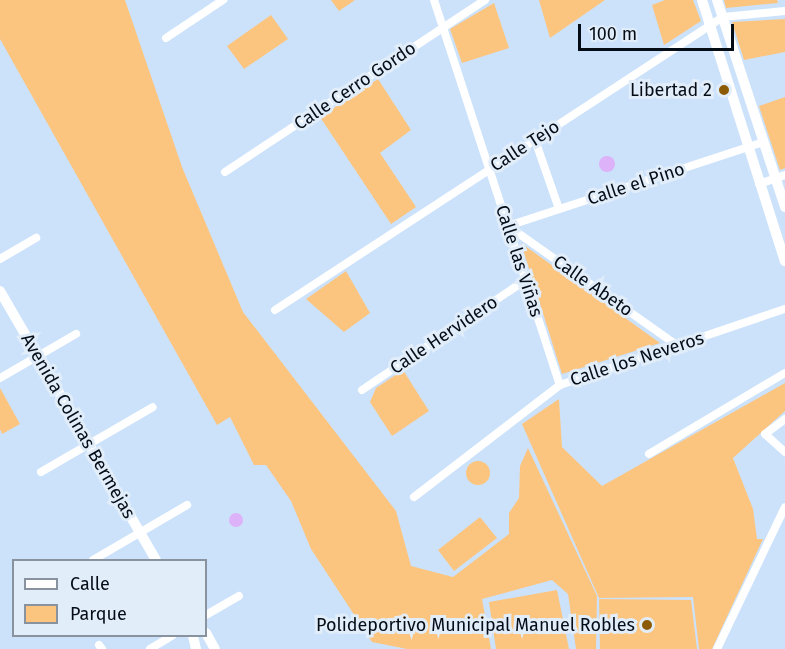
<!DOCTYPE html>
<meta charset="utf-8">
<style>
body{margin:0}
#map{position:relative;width:785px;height:649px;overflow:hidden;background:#cce2fb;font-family:"Fira Sans",sans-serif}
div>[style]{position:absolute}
.green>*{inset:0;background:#fcc57f}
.round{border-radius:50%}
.water>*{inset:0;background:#ddb2f8}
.minor>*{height:8px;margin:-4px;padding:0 4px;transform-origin:4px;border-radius:4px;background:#fff}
.tertiary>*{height:10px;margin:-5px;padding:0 5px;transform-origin:5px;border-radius:5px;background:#fff}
.dots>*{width:16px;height:16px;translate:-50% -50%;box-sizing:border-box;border:3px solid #e2edfa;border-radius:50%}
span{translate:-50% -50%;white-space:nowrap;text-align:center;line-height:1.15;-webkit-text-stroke:6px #e2edfa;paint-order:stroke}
.street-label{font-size:18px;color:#040c16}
.poi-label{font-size:18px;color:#040c16}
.right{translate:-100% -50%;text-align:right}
.legend{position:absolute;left:12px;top:559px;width:195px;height:78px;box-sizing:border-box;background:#e2edfa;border:2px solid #89939f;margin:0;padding:8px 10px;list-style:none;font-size:18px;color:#040c16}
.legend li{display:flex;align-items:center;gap:12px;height:30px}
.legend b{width:30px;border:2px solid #89939f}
.scale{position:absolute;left:578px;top:24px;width:156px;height:27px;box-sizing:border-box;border:3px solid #040c16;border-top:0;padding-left:8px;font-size:18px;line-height:21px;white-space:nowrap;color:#040c16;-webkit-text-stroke:4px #e2edfa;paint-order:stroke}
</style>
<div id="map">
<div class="green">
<div style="clip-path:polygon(0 0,125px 0,182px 167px,243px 312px,396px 511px,411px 566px,453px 577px,509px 534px,509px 513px,519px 498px,520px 466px,528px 448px,597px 596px,596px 649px,576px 649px,568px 594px,552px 580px,482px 599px,491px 649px,407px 649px,372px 642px,311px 549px,291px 501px,266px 465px,254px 465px,230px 417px,217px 425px,0 39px)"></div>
<div style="clip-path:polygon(331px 0,355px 0,339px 11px)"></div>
<div style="clip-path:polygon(539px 0,605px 0,550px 38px)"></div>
<div style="clip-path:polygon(665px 0,693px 0,701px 21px,664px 45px,652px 5px)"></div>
<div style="clip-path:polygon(724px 0,777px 0,778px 3px,726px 8px)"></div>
<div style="clip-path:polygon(494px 3px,509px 48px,462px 63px,450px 29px)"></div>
<div style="clip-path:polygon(271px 15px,288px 39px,244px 69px,227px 46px)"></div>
<div style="clip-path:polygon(785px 19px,785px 52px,744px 60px,732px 22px)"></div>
<div style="clip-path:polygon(378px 79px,411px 130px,380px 153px,416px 207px,391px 224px,320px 117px)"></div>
<div style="clip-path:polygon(785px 97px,785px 168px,780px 170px,759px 106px)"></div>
<div style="clip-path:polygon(521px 243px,660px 343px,562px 374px)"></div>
<div style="clip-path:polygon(346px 271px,370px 313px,344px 332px,306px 299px)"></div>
<div style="clip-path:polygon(403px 370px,429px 411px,392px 436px,370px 402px,376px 388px)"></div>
<div style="clip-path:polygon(785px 383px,785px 411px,733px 458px,753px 509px,757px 539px,763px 539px,712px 649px,699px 649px,693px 597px,599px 598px,522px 424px,559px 399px,562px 447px,602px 486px)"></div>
<div style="clip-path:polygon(0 388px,20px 424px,2px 434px,0 429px)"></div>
<div class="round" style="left:466px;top:461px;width:24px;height:24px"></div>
<div style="clip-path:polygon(480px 517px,497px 538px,454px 571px,438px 550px)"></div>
<div style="clip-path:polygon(557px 590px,569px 649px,496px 649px,489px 602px)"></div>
<div style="clip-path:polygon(599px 599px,691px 600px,697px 649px,600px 649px)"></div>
</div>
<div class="water">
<div class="round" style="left:599px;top:156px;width:16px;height:16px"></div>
<div class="round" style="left:229px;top:513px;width:14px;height:14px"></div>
</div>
<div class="minor">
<div style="left:434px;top:0;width:405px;rotate:71.9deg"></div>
<div style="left:166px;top:38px;width:69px;rotate:-33.7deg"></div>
<div style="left:535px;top:140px;width:73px;rotate:70.8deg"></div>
<div style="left:225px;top:172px;width:312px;rotate:-33.5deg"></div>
<div style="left:759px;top:184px;width:28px;rotate:-19deg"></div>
<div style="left:508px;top:226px;width:269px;rotate:-18.2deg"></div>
<div style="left:508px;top:226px;width:208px;rotate:35.2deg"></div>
<div style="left:0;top:259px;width:42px;rotate:-30.3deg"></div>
<div style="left:275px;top:310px;width:535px;rotate:-33.19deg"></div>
<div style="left:723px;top:17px;width:62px;rotate:-5.5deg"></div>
<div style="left:0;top:378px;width:88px;rotate:-30.1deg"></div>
<div style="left:362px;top:390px;width:197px;rotate:-33.9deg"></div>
<div style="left:785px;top:419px;width:25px;rotate:143deg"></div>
<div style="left:765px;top:434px;width:27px;rotate:42deg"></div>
<div style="left:649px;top:454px;width:158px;rotate:-30.8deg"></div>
<div style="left:41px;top:472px;width:129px;rotate:-30.1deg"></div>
<div style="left:414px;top:497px;width:184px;rotate:-37.5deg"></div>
<div style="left:560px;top:385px;width:237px;rotate:-18.7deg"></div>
<div style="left:93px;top:560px;width:109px;rotate:-30.3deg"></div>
<div style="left:206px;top:615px;width:38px;rotate:-30deg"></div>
<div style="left:99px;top:645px;width:5px;rotate:53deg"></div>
<div style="left:150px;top:649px;width:26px;rotate:-31deg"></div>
<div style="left:717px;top:649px;width:157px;rotate:-64.4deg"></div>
</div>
<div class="tertiary">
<div style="left:702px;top:0;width:274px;rotate:72.4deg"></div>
<div style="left:717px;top:0;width:218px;rotate:71.8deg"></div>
<div style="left:0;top:291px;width:311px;rotate:59.9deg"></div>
<div style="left:206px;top:633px;width:18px;rotate:61deg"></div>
<div style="left:193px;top:636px;width:13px;rotate:77deg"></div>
</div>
<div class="dots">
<div style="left:724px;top:90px;background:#8c5a04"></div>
<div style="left:647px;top:625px;background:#8c5a04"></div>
</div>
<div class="street-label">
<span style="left:355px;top:86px;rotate:-34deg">Calle Cerro Gordo</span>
<span style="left:525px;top:146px;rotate:-33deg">Calle Tejo</span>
<span style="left:636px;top:184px;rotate:-18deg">Calle el Pino</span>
<span style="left:519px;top:261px;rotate:72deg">Calle las Viñas</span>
<span style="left:593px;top:286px;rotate:35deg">Calle Abeto</span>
<span style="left:444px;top:335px;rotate:-34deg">Calle Hervidero</span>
<span style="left:637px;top:359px;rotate:-18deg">Calle los Neveros</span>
<span style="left:78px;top:426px;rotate:60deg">Avenida Colinas Bermejas</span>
</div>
<div class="poi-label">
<span class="right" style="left:712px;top:90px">Libertad 2</span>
<span class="right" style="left:635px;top:625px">Polideportivo Municipal Manuel Robles</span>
</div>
<ul class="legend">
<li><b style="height:8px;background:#fff"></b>Calle</li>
<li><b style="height:16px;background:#fcc57f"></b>Parque</li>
</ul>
<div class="scale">100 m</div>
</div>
